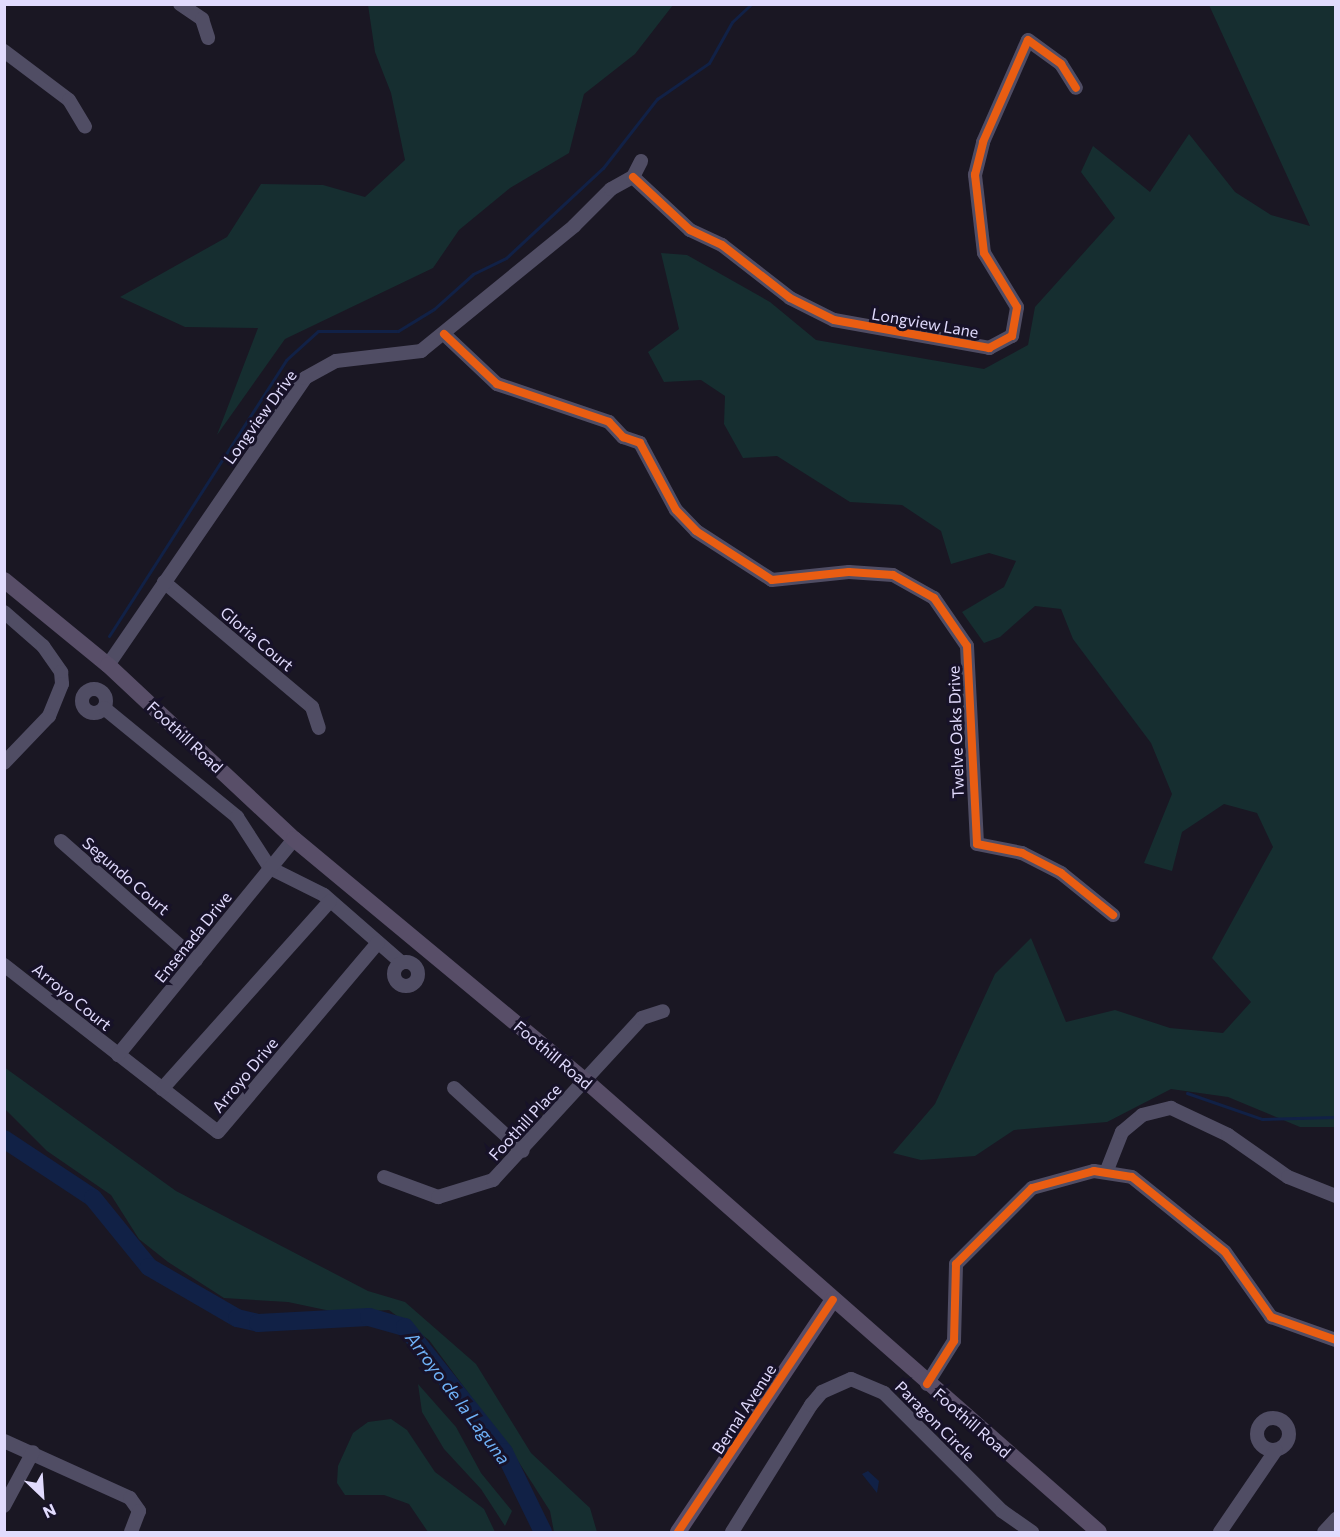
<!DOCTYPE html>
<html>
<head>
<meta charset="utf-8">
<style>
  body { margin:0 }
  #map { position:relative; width:1340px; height:1537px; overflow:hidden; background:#1a1723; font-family:Commissioner,sans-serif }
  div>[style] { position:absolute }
  .green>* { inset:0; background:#162e30 }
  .water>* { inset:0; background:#112146 }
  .stream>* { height:3px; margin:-1.5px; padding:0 1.5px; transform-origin:1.5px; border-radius:1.5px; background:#112146 }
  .river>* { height:18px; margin:-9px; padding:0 9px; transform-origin:9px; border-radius:9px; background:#112146 }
  .minor>* { height:14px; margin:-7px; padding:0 7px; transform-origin:7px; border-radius:7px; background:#504d64 }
  .minor>.ring { margin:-7px; padding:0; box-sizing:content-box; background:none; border:14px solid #504d64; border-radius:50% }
  .major>* { height:16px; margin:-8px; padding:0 8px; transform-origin:8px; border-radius:8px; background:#584e68 }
  .cycleway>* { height:8px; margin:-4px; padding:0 4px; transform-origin:4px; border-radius:4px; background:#e95d12 }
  span { translate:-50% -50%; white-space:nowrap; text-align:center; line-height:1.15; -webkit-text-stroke:6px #171228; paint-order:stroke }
  .street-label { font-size:16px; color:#e1dbfd }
  .water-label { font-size:18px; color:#6fb1f7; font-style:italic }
  .frame { position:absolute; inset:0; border:6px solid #e1dbfd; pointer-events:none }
  .north { position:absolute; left:12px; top:1465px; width:60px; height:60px; -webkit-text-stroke:4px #171228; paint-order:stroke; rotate:155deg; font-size:16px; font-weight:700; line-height:24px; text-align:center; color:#e1dbfd }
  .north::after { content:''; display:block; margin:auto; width:21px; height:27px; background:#e1dbfd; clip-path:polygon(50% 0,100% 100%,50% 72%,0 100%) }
</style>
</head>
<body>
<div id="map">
  <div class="green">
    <div style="clip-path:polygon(368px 5px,673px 5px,635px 54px,584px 94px,569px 153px,510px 188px,459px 230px,433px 268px,285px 339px,217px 435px,258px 328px,185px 327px,120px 297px,227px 237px,261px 184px,323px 185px,365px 197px,405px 160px,391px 93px,375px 52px)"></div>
    <div style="clip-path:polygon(1209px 5px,1335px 5px,1335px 1127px,1300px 1127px,1228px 1097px,1171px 1089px,1107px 1122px,1014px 1130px,975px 1156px,921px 1160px,893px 1153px,935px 1104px,995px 974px,1031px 938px,1066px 1022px,1115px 1010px,1170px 1028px,1223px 1033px,1251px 1002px,1212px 958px,1273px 847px,1257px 813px,1224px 804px,1182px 832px,1172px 871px,1144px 863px,1172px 794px,1151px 743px,1073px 639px,1061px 609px,1035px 606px,1000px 637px,984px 643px,962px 612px,1004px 587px,1016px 561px,989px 553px,951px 564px,941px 531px,902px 505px,850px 502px,777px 456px,743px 458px,724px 424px,725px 396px,701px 380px,664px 382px,648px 352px,679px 329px,661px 253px,687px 255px,770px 302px,816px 340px,984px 369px,1028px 345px,1035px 307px,1115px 218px,1081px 172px,1093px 146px,1150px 192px,1189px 134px,1235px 192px,1271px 215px,1310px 226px)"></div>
    <div style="clip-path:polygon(4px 1067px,176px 1191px,368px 1291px,405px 1302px,476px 1364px,531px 1453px,590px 1508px,597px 1532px,554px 1532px,550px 1511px,511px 1450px,429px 1340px,389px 1310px,340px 1313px,288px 1302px,224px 1298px,168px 1262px,139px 1239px,111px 1195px,47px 1151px,5px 1109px)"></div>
    <div style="clip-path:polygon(418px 1384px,456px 1427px,481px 1473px,512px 1511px,505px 1526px,481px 1489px,444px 1449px,422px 1412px)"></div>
    <div style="clip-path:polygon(391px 1419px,407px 1430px,435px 1472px,484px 1509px,495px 1532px,428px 1532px,409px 1504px,384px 1495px,345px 1495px,337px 1483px,338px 1466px,353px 1433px,368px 1422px)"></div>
  </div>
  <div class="water">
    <div style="clip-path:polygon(868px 1471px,879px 1481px,877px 1493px,862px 1474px)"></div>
  </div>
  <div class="stream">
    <div style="left:109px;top:636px;width:328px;rotate:-57.3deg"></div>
    <div style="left:286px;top:360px;width:43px;rotate:-42.2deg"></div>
    <div style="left:318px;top:331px;width:80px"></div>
    <div style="left:398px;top:331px;width:42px;rotate:-31.4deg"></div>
    <div style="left:434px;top:309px;width:52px;rotate:-41.9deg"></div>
    <div style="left:473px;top:274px;width:37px;rotate:-26deg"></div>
    <div style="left:506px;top:258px;width:132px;rotate:-42.9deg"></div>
    <div style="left:603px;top:168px;width:88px;rotate:-52deg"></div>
    <div style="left:657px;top:99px;width:63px;rotate:-34.7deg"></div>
    <div style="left:709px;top:63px;width:47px;rotate:-60.7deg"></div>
    <div style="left:732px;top:22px;width:26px;rotate:-43deg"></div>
    <div style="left:1187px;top:1093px;width:79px;rotate:19.1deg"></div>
    <div style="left:1262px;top:1119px;width:74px;rotate:-1.5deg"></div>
  </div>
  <div class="river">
    <div style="left:4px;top:1139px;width:107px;rotate:33.5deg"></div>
    <div style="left:93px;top:1198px;width:89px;rotate:50.9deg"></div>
    <div style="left:149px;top:1267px;width:102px;rotate:30.1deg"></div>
    <div style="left:237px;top:1318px;width:22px;rotate:13deg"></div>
    <div style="left:258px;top:1323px;width:111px;rotate:-3.1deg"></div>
    <div style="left:369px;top:1317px;width:37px;rotate:16deg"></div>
    <div style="left:405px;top:1327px;width:159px;rotate:51.6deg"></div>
    <div style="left:504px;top:1452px;width:89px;rotate:64deg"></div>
  </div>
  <div class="minor">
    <div style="left:180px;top:4px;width:27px;rotate:34deg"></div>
    <div style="left:202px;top:19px;width:20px;rotate:72deg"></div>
    <div style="left:4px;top:51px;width:81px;rotate:37deg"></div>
    <div style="left:69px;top:100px;width:31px;rotate:59deg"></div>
    <div style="left:633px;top:177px;width:78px;rotate:42.9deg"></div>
    <div style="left:690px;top:230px;width:35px;rotate:25deg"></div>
    <div style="left:722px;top:245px;width:86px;rotate:37.9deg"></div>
    <div style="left:790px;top:298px;width:49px;rotate:26.6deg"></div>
    <div style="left:834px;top:320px;width:158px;rotate:10.2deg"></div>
    <div style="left:989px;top:348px;width:26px;rotate:-28deg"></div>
    <div style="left:1012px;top:336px;width:29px;rotate:-80deg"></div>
    <div style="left:1017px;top:307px;width:63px;rotate:-121.4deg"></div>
    <div style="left:984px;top:253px;width:79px;rotate:-96.6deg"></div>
    <div style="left:975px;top:175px;width:34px;rotate:-76deg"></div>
    <div style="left:983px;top:142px;width:111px;rotate:-66.2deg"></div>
    <div style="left:1028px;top:40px;width:41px;rotate:36deg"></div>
    <div style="left:1061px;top:64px;width:28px;rotate:58deg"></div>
    <div style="left:444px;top:334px;width:73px;rotate:43.3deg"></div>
    <div style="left:497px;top:384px;width:118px;rotate:18.7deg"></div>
    <div style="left:609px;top:422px;width:21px;rotate:47deg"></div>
    <div style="left:623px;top:437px;width:18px;rotate:19deg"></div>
    <div style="left:640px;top:443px;width:76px;rotate:61.8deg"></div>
    <div style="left:676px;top:510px;width:29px;rotate:46deg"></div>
    <div style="left:696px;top:531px;width:90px;rotate:32.8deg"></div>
    <div style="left:772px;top:580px;width:77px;rotate:-5.9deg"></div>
    <div style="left:849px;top:572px;width:44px;rotate:3.9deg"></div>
    <div style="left:893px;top:575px;width:47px;rotate:29.3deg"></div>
    <div style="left:934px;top:598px;width:58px;rotate:55.5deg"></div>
    <div style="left:967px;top:646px;width:198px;rotate:87.1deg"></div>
    <div style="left:977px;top:844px;width:46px;rotate:11.3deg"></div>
    <div style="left:1022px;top:853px;width:44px;rotate:27.1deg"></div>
    <div style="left:1061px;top:873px;width:67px;rotate:38.9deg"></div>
    <div style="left:164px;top:582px;width:194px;rotate:40.2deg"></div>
    <div style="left:312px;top:707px;width:22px;rotate:72deg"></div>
    <div style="left:4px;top:612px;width:52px;rotate:41.1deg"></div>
    <div style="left:43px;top:646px;width:32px;rotate:55deg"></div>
    <div style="left:61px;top:672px;width:12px;rotate:85deg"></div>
    <div style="left:62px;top:684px;width:35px;rotate:112deg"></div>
    <div style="left:49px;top:716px;width:65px;rotate:133.8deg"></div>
    <div style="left:108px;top:665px;width:348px;rotate:-55.5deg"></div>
    <div style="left:305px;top:378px;width:35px;rotate:-29deg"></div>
    <div style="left:336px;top:361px;width:86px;rotate:-6.7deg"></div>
    <div style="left:421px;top:351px;width:198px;rotate:-39.2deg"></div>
    <div style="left:574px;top:226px;width:52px;rotate:-45deg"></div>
    <div style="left:611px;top:189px;width:25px;rotate:-29deg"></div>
    <div style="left:633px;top:177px;width:18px;rotate:-63deg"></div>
    <div class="ring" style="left:82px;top:689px;width:10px;height:10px"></div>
    <div style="left:104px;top:708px;width:172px;rotate:39.3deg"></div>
    <div style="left:237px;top:817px;width:61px;rotate:57.1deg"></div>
    <div style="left:270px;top:868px;width:60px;rotate:26.6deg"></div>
    <div style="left:324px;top:895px;width:103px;rotate:41.1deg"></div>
    <div style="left:61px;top:841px;width:180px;rotate:41.4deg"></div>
    <div class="ring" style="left:394px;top:962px;width:10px;height:10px"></div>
    <div style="left:4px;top:965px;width:271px;rotate:38deg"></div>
    <div style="left:218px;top:1132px;width:248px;rotate:-49.8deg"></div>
    <div style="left:118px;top:1055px;width:279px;rotate:-50.8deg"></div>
    <div style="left:454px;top:1088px;width:93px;rotate:42.4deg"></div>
    <div style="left:162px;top:1089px;width:252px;rotate:-48.2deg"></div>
    <div style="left:1107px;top:1170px;width:41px;rotate:-68.5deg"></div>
    <div style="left:1122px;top:1132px;width:26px;rotate:-40deg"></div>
    <div style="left:1142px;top:1115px;width:30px;rotate:-14deg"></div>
    <div style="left:1171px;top:1108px;width:63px;rotate:25.3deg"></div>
    <div style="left:1228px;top:1135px;width:73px;rotate:35deg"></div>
    <div style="left:1288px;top:1177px;width:52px;rotate:21.6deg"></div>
    <div style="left:384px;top:1177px;width:58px;rotate:20.3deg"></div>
    <div style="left:438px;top:1197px;width:58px;rotate:-17.2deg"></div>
    <div style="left:493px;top:1180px;width:220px;rotate:-47.4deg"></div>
    <div style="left:642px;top:1018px;width:22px;rotate:-18deg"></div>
    <div style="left:927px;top:1384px;width:51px;rotate:-57.9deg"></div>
    <div style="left:954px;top:1341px;width:77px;rotate:-88.5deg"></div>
    <div style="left:956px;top:1264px;width:107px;rotate:-45deg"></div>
    <div style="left:1032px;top:1188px;width:64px;rotate:-15.3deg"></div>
    <div style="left:1094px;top:1171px;width:38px;rotate:9deg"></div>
    <div style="left:1132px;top:1177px;width:119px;rotate:38.9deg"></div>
    <div style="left:1225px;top:1252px;width:80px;rotate:54.7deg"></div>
    <div style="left:1271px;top:1317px;width:69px;rotate:19.5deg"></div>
    <div class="ring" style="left:1257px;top:1418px;width:18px;height:18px"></div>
    <div style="left:4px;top:1441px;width:138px;rotate:24.3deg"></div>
    <div style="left:130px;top:1498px;width:16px;rotate:55deg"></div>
    <div style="left:139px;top:1511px;width:22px;rotate:111deg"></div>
    <div style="left:4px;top:1506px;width:61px;rotate:-61.8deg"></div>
    <div style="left:732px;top:1532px;width:150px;rotate:-58.1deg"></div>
    <div style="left:811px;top:1405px;width:17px;rotate:-50deg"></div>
    <div style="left:822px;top:1392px;width:32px;rotate:-24deg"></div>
    <div style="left:851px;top:1379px;width:36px;rotate:23deg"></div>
    <div style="left:884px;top:1393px;width:167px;rotate:45deg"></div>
    <div style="left:1002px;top:1511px;width:37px;rotate:35deg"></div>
    <div style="left:1220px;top:1532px;width:99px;rotate:-55.7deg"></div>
    <div style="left:1324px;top:1532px;width:18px;rotate:-47deg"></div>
  </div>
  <div class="major">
    <div style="left:4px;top:580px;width:134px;rotate:39.3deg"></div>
    <div style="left:108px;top:665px;width:255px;rotate:43.1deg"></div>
    <div style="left:294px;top:839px;width:379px;rotate:39.7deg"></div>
    <div style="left:586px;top:1081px;width:683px;rotate:41.32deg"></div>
    <div style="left:678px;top:1532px;width:279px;rotate:-56.3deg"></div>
  </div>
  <div class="cycleway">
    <div style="left:633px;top:177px;width:78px;rotate:42.9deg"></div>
    <div style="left:690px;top:230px;width:35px;rotate:25deg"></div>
    <div style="left:722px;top:245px;width:86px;rotate:37.9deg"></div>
    <div style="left:790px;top:298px;width:49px;rotate:26.6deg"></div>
    <div style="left:834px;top:320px;width:158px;rotate:10.2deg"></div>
    <div style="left:989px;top:348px;width:26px;rotate:-28deg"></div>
    <div style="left:1012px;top:336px;width:29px;rotate:-80deg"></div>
    <div style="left:1017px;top:307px;width:63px;rotate:-121.4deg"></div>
    <div style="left:984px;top:253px;width:79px;rotate:-96.6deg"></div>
    <div style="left:975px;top:175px;width:34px;rotate:-76deg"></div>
    <div style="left:983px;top:142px;width:111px;rotate:-66.2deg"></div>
    <div style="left:1028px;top:40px;width:41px;rotate:36deg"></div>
    <div style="left:1061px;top:64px;width:28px;rotate:58deg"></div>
    <div style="left:444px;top:334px;width:73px;rotate:43.3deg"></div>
    <div style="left:497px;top:384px;width:118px;rotate:18.7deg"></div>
    <div style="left:609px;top:422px;width:21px;rotate:47deg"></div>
    <div style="left:623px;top:437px;width:18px;rotate:19deg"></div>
    <div style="left:640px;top:443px;width:76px;rotate:61.8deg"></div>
    <div style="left:676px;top:510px;width:29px;rotate:46deg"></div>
    <div style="left:696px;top:531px;width:90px;rotate:32.8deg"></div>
    <div style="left:772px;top:580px;width:77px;rotate:-5.9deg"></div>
    <div style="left:849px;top:572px;width:44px;rotate:3.9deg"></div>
    <div style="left:893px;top:575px;width:47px;rotate:29.3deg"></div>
    <div style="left:934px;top:598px;width:58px;rotate:55.5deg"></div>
    <div style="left:967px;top:646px;width:198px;rotate:87.1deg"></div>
    <div style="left:977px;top:844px;width:46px;rotate:11.3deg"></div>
    <div style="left:1022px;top:853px;width:44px;rotate:27.1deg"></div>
    <div style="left:1061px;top:873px;width:67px;rotate:38.9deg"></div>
    <div style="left:927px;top:1384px;width:51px;rotate:-57.9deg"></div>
    <div style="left:954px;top:1341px;width:77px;rotate:-88.5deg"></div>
    <div style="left:956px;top:1264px;width:107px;rotate:-45deg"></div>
    <div style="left:1032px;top:1188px;width:64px;rotate:-15.3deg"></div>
    <div style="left:1094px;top:1171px;width:38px;rotate:9deg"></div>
    <div style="left:1132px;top:1177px;width:119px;rotate:38.9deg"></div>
    <div style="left:1225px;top:1252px;width:80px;rotate:54.7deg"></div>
    <div style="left:1271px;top:1317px;width:69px;rotate:19.5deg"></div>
    <div style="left:678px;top:1532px;width:279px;rotate:-56.3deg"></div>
  </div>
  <div class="street-label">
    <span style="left:925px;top:323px;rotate:10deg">Longview Lane</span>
    <span style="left:260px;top:417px;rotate:-54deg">Longview Drive</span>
    <span style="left:257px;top:639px;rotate:40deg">Gloria Court</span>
    <span style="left:956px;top:732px;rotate:-92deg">Twelve Oaks Drive</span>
    <span style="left:185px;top:737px;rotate:43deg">Foothill Road</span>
    <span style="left:126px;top:876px;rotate:41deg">Segundo Court</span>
    <span style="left:193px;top:937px;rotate:-51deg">Ensenada Drive</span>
    <span style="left:72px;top:997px;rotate:39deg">Arroyo Court</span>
    <span style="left:553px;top:1055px;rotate:40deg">Foothill Road</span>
    <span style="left:245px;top:1075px;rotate:-50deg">Arroyo Drive</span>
    <span style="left:525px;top:1122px;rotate:-47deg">Foothill Place</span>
    <span style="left:744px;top:1409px;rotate:-57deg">Bernal Avenue</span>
    <span style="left:935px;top:1421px;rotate:45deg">Paragon Circle</span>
    <span style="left:972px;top:1423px;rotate:41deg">Foothill Road</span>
  </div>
  <div class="water-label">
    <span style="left:458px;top:1398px;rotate:53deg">Arroyo de la Laguna</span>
  </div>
  <div class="frame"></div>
  <div class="north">N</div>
</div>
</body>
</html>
